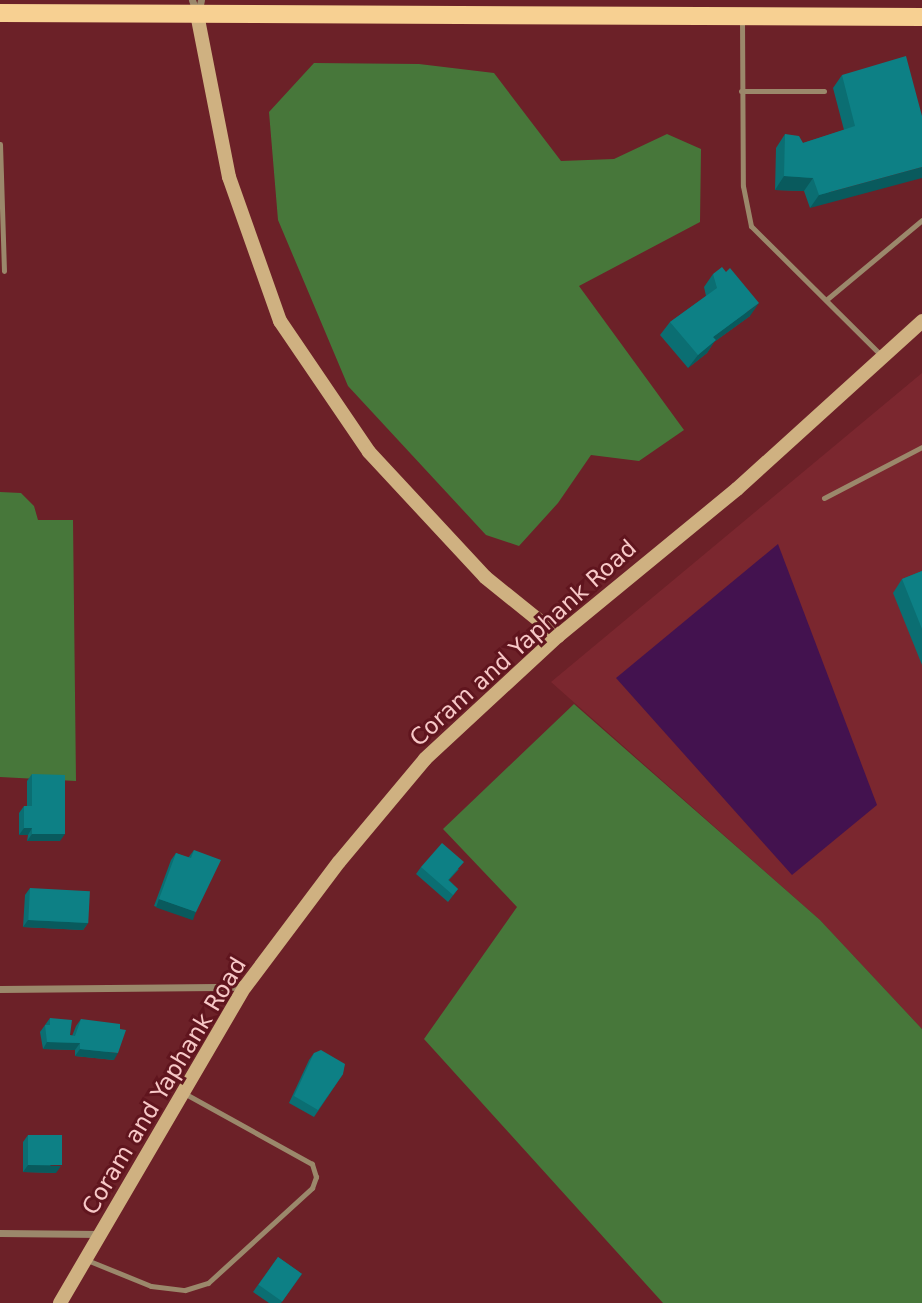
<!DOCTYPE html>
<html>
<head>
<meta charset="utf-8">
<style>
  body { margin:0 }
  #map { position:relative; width:922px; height:1303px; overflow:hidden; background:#6c2128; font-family:"DejaVu Sans",sans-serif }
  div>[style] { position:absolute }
  .built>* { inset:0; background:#7b272f }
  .green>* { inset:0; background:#47773a }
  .water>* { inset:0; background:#43124f }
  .service>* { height:5px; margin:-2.5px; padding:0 2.5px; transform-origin:2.5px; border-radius:2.5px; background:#9b886b }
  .minor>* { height:7px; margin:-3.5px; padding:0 3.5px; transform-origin:3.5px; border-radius:3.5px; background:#9b886b }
  .secondary>* { height:14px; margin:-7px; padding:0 7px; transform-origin:7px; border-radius:7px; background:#cfb181 }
  .primary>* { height:18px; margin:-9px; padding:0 9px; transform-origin:9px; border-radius:9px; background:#f7d092 }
  .wall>* { inset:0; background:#0b6e72 }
  .shaded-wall>* { inset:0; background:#095a5d; transform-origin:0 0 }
  .building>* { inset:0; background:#0d8085; transform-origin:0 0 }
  span { translate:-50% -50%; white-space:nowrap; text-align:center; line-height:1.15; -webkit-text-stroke:6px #60151e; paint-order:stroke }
  .street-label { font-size:23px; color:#f7c8c7 }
</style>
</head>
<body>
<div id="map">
  <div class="built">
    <div style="clip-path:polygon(922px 373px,922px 1029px,820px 920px,551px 682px)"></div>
  </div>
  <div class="green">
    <div style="clip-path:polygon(314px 63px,419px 64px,494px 73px,561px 161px,614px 159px,667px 134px,701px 149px,700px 222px,579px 286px,684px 430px,639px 461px,591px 455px,558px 503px,519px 546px,486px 535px,348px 386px,278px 220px,269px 112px)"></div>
    <div style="clip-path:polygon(0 492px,21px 493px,34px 506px,38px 520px,73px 520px,76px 781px,0 777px)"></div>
    <div style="clip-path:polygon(574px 704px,820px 920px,922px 1029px,922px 1303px,663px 1303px,424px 1039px,517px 907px,443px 829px)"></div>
  </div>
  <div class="water">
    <div style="clip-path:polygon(778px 544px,877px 805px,792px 875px,616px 678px)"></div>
  </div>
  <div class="service">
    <div style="left:742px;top:18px;width:168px;rotate:89.7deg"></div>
    <div style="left:743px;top:186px;width:41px;rotate:78.7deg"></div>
    <div style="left:751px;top:226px;width:185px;rotate:44.8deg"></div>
    <div style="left:741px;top:91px;width:83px"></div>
    <div style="left:0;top:144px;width:127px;rotate:88.2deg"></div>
    <div style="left:826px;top:300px;width:125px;rotate:-39.8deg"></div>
    <div style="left:824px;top:498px;width:110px;rotate:-27.5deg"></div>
    <div style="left:87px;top:1260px;width:69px;rotate:22.1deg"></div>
    <div style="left:151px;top:1286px;width:34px;rotate:7deg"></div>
    <div style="left:185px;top:1290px;width:24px;rotate:-17deg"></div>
    <div style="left:208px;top:1283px;width:141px;rotate:-42.4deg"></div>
    <div style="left:312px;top:1188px;width:12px;rotate:-70deg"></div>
    <div style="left:316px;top:1177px;width:14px;rotate:-107deg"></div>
    <div style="left:312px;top:1164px;width:146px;rotate:-151deg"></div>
  </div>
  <div class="minor">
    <div style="left:192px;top:0;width:15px;rotate:70deg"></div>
    <div style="left:198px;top:14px;width:14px;rotate:-78deg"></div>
    <div style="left:0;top:989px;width:244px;rotate:-0.5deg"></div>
    <div style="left:0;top:1233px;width:99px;rotate:0.6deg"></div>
  </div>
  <div class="secondary">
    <div style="left:197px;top:14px;width:166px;rotate:78.9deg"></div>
    <div style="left:229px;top:177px;width:153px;rotate:70.5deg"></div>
    <div style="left:280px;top:321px;width:158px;rotate:55.8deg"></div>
    <div style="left:369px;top:452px;width:171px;rotate:47.1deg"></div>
    <div style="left:485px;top:577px;width:94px;rotate:38.9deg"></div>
    <div style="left:60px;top:1303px;width:366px;rotate:-59.7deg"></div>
    <div style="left:245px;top:987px;width:156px;rotate:-53.1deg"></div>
    <div style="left:339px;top:862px;width:134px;rotate:-50.1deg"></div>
    <div style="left:425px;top:759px;width:181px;rotate:-42.8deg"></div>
    <div style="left:558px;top:636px;width:232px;rotate:-39.4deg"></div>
    <div style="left:737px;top:489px;width:250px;rotate:-42.2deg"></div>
  </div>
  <div class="primary">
    <div style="left:0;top:13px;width:922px;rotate:0.25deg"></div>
  </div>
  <div class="wall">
    <div style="clip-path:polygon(842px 75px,922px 116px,810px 208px,804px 191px,775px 190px,776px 148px,785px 134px,803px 143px,844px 130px,833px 88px)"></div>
    <div style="clip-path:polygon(713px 274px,750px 316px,714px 342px,707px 353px,688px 368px,660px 335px,670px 322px,706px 296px,704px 287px)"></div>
    <div style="clip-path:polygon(922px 571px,922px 665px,893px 593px,902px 579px)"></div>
    <div style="clip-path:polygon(32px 774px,60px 841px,27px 841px,28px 835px,19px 835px,19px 813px,24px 806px,27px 806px,27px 781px)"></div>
    <div style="clip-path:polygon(194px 850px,196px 912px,191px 919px,154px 906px,171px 860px,176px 853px,188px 858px)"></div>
    <div style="clip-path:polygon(421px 867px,459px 869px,449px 880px,458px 889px,448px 902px,416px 874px)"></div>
    <div style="clip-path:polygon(30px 888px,88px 923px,83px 930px,23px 927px,25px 895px)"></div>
    <div style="clip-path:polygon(50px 1018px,70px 1035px,72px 1036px,76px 1026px,81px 1019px,114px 1060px,75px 1056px,75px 1050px,43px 1049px,40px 1032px)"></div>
    <div style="clip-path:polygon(314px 1053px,343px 1074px,314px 1117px,289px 1103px,309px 1060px)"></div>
    <div style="clip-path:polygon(28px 1135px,56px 1173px,23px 1172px,23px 1142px)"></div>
    <div style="clip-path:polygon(278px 1257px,302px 1274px,281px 1303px,269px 1303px,253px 1292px)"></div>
  </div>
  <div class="shaded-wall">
    <div style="clip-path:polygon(922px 167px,922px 178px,810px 208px,819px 195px)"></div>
    <div style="clip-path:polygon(784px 176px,813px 178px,804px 191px,775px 190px)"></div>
    <div style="clip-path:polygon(759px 303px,750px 316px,714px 342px,707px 353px,688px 368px,698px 355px,713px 337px)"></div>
    <div style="clip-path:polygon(24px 828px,32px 828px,28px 835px,19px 835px)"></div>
    <div style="clip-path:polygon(32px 834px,65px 834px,60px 841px,27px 841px)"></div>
    <div style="left:159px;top:899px;width:39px;height:9px;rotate:19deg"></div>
    <div style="clip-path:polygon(28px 920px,88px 923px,83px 930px,23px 927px)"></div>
    <div style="clip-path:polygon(47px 1042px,80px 1043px,75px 1050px,43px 1049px)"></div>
    <div style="clip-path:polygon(80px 1049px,118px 1053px,114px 1060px,75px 1056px)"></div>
    <div style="clip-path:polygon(28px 1165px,61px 1166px,56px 1173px,23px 1172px)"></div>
  </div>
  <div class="building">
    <div style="clip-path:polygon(906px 56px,922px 116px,922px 167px,819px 195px,813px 178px,784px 176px,785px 134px,799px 136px,803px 143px,855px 126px,842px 75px)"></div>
    <div style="clip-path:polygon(722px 267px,726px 272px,730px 268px,759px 303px,713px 337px,716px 340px,698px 355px,670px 322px,717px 288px,713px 274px)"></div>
    <div style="clip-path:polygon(922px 571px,922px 629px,902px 579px)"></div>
    <div style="clip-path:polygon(32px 774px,65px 775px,65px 834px,32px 834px,32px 828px,24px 828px,24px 806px,32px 806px)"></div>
    <div style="clip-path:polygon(442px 843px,464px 862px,448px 880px,458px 889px,453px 895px,421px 867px)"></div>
    <div style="clip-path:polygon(194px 850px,221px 860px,196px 912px,159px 899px,176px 853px,191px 858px)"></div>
    <div style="left:30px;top:888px;width:60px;height:32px;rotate:3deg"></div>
    <div style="clip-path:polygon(50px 1018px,72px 1020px,70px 1035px,75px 1036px,81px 1019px,120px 1024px,120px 1029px,126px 1030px,118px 1053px,80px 1049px,80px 1043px,47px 1042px,45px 1025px,50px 1025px)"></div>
    <div style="clip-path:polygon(321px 1050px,345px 1064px,343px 1074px,318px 1110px,294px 1096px,314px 1053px)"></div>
    <div style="left:28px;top:1135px;width:34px;height:30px"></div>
    <div style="left:278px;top:1257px;width:29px;height:34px;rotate:35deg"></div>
  </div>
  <div class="street-label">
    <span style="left:523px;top:643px;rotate:-42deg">Coram and Yaphank Road</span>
    <span style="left:164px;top:1086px;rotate:-59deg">Coram and Yaphank Road</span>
  </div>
</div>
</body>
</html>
